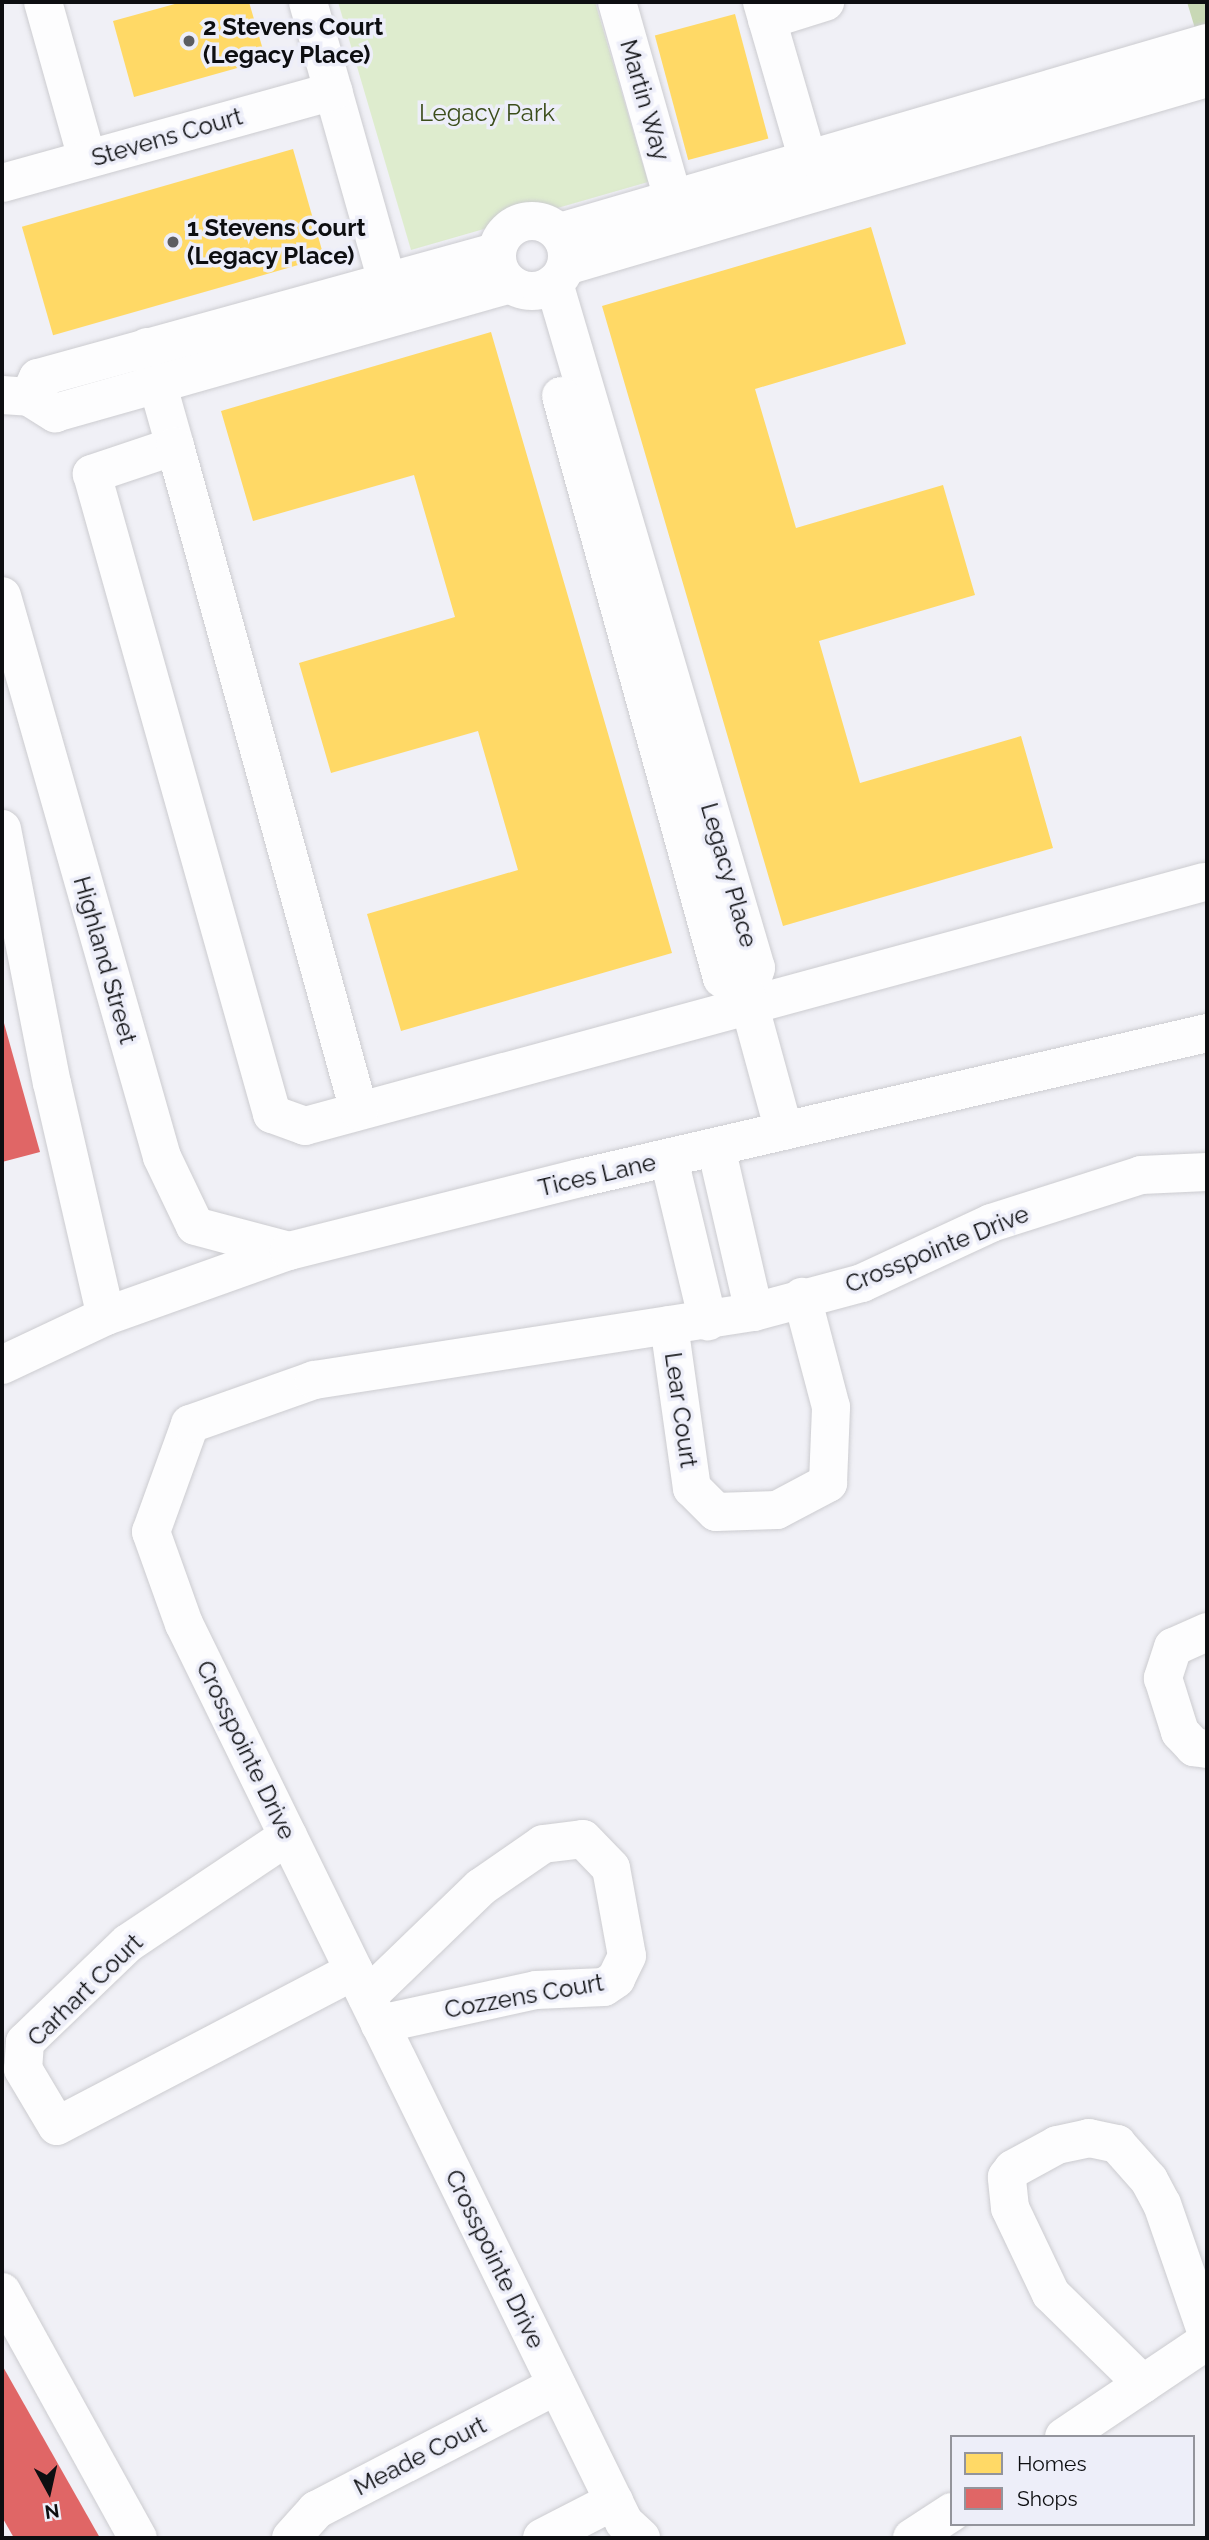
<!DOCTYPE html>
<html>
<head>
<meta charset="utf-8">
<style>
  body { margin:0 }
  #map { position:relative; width:1209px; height:2540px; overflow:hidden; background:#f0f0f6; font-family:Raleway,sans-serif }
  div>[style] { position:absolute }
  .green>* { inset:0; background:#deecce }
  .forest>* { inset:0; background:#c8d8b5 }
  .homes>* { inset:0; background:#ffd966; transform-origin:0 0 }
  .shops>* { inset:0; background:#e06666 }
  .roads { filter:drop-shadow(0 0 2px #ccccd0) drop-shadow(0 0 2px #ccccd0) }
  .minor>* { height:38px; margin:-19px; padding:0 19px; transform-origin:19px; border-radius:19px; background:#fdfdfe }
  .minor>.ring { margin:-19px; padding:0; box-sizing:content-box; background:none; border:38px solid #fdfdfe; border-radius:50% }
  .dots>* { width:19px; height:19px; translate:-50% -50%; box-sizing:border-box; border:4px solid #edeef9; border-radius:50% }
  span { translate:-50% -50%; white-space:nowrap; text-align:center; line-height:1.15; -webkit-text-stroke:7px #edeef9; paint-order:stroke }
  .poi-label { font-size:24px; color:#0d0e11; font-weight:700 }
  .left { translate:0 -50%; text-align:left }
  .street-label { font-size:24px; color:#0d0e11 }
  .park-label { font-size:24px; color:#3b4d1b }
  .frame { position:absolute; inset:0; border:4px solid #0d0e11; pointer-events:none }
  .legend { position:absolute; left:950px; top:2435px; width:245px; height:91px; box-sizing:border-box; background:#edeef9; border:2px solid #93949c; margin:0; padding:9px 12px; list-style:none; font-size:21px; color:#0d0e11 }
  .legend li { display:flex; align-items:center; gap:14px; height:35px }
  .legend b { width:35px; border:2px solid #93949c }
  .north { position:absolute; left:14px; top:2456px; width:70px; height:70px; -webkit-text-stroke:5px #edeef9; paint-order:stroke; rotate:172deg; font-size:19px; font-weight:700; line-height:28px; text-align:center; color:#0d0e11 }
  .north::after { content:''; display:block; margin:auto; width:24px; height:32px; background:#0d0e11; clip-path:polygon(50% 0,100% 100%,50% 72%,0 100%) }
</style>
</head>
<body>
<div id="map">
  <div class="green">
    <div style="clip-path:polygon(338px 2px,595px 2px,648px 182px,411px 250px)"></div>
  </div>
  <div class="forest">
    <div style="clip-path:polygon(1187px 2px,1207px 2px,1207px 68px)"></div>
  </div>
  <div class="homes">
    <div style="clip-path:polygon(182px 2px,249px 2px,266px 60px,134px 97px,113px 21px)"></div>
    <div style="left:735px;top:14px;width:129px;height:83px;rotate:75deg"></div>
    <div style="left:293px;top:149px;width:113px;height:282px;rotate:74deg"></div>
    <div style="clip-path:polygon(871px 227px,906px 344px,755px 389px,796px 528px,943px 485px,975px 595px,819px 641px,860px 783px,1021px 736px,1053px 848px,783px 926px,602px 306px)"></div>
    <div style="clip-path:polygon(491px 332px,672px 953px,401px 1031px,367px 914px,518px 870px,478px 731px,331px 773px,299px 663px,455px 617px,414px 475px,253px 521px,221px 411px)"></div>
  </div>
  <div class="shops">
    <div style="clip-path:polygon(2px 1016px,40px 1152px,2px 1162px)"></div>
    <div style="clip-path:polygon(2px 2365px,100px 2538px,14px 2538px,2px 2517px)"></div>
  </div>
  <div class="roads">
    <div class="minor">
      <div style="left:43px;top:2px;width:163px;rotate:74.3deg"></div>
      <div style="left:308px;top:2px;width:290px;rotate:74.2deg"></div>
      <div style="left:617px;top:2px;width:205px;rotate:74.1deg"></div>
      <div style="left:762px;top:2px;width:165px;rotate:73.8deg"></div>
      <div style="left:767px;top:20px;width:61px;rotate:-17.2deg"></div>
      <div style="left:2px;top:183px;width:344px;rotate:-15.5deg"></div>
      <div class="ring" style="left:497px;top:221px;width:32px;height:32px"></div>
      <div style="left:560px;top:232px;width:674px;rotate:-16.28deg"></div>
      <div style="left:566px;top:266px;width:668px;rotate:-16.35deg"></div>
      <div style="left:554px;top:283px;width:714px;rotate:73.57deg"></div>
      <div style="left:756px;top:968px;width:29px;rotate:108deg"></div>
      <div style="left:147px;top:347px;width:103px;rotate:74.2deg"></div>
      <div style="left:175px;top:446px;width:88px;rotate:161.4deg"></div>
      <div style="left:92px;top:474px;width:665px;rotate:74.29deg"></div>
      <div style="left:272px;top:1114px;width:35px;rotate:20deg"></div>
      <div style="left:305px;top:1126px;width:932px;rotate:-15.18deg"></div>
      <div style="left:2px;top:395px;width:27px;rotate:4deg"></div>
      <div style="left:29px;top:397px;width:31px;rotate:32deg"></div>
      <div style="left:55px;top:413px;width:473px;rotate:-15.8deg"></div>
      <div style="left:561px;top:396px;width:604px;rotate:74.54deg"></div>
      <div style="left:722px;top:978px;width:31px;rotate:36deg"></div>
      <div style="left:29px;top:397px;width:21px;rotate:-65deg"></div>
      <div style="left:38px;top:378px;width:475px;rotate:-15.4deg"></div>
      <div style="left:175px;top:446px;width:690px;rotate:74.53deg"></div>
      <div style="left:2px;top:596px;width:583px;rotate:74.08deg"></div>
      <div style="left:162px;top:1157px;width:76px;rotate:64.4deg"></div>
      <div style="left:195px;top:1226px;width:97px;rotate:14.9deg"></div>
      <div style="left:2px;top:829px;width:259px;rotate:78.9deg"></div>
      <div style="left:52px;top:1083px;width:239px;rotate:77deg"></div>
      <div style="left:747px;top:996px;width:140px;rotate:74.7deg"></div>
      <div style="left:716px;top:1147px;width:169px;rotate:77deg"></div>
      <div style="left:669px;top:1159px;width:167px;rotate:76.5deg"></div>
      <div style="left:669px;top:1325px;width:165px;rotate:82deg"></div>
      <div style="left:692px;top:1488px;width:34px;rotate:45deg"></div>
      <div style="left:716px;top:1512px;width:61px;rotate:-1.9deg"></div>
      <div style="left:777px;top:1510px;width:58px;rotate:-27.9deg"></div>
      <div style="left:828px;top:1483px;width:76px;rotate:-87.7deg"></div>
      <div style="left:831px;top:1407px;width:114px;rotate:-104.8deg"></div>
      <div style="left:2px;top:1365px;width:115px;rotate:-25.2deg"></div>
      <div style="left:106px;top:1316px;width:194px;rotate:-19.6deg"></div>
      <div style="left:289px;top:1251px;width:300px;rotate:-14.1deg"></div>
      <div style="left:580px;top:1178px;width:644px;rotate:-13.02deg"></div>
      <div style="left:1207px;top:1632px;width:37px;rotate:156deg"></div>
      <div style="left:1173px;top:1647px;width:33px;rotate:108deg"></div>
      <div style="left:1163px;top:1678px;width:57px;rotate:72.5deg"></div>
      <div style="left:1180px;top:1732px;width:21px;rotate:47deg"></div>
      <div style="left:1194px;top:1747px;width:13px;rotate:9deg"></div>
      <div style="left:288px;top:1836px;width:192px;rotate:146.2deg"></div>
      <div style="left:128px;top:1943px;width:143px;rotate:136.1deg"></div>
      <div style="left:25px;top:2042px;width:27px;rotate:94deg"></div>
      <div style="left:23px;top:2069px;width:66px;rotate:59.2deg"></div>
      <div style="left:57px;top:2126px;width:335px;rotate:-27.6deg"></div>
      <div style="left:367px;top:1997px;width:158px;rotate:-44deg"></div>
      <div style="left:481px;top:1887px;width:75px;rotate:-34.7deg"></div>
      <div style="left:543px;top:1844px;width:40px;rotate:-7.1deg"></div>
      <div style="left:583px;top:1839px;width:40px;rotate:46deg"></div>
      <div style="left:611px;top:1868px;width:89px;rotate:79.7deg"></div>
      <div style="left:627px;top:1956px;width:25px;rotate:116deg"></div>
      <div style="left:616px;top:1979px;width:14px;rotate:146deg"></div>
      <div style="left:604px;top:1987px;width:68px;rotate:177.5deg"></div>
      <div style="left:536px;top:1990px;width:160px;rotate:167.7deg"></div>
      <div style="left:2px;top:2292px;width:281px;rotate:61.1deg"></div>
      <div style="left:1143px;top:2384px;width:129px;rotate:-135.6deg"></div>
      <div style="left:1051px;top:2294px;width:95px;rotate:-115.5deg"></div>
      <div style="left:1010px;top:2208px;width:31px;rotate:-96deg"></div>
      <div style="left:1007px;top:2177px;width:10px;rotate:-53deg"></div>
      <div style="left:1013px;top:2169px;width:50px;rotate:-28.6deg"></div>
      <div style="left:1057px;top:2145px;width:33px;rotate:-12deg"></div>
      <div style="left:1089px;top:2138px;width:29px;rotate:12deg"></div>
      <div style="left:1117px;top:2144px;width:48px;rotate:48.4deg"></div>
      <div style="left:1149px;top:2180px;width:27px;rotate:62deg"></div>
      <div style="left:1162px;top:2204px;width:138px;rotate:70.9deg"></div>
      <div style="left:1064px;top:2437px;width:172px;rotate:-33.9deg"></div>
      <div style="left:291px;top:2538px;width:38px;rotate:-48deg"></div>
      <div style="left:316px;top:2510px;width:271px;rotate:-27.4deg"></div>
      <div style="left:542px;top:2538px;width:81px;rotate:-27.2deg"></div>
      <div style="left:641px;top:2538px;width:23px;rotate:-137deg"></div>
      <div style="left:624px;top:2522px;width:1000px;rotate:-116.1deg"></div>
      <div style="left:184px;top:1624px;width:98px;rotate:-109.7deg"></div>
      <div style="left:151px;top:1532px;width:115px;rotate:-70.1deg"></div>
      <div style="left:190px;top:1424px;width:132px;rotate:-19.5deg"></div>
      <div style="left:314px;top:1380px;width:445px;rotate:-8.8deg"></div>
      <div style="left:754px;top:1312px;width:112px;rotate:-15deg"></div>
      <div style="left:862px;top:1283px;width:142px;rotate:-24.9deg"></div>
      <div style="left:991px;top:1223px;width:157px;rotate:-17.7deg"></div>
      <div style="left:1141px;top:1175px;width:66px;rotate:-2.6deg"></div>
      <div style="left:912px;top:2538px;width:48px;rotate:-33deg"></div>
    </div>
  </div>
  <div class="dots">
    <div style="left:189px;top:41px;background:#5c5d61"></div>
    <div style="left:173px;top:242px;background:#5c5d61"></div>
  </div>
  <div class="poi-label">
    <span class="left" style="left:203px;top:41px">2 Stevens Court<br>(Legacy Place)</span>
    <span class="left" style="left:187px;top:242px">1 Stevens Court<br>(Legacy Place)</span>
  </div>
  <div class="street-label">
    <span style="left:645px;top:100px;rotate:74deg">Martin Way</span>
    <span style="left:167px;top:137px;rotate:-16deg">Stevens Court</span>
    <span style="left:729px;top:875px;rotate:74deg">Legacy Place</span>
    <span style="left:105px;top:960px;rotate:74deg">Highland Street</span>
    <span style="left:597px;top:1175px;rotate:-13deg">Tices Lane</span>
    <span style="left:937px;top:1249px;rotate:-22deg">Crosspointe Drive</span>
    <span style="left:681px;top:1410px;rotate:82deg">Lear Court</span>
    <span style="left:246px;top:1750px;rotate:64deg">Crosspointe Drive</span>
    <span style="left:85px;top:1990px;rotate:-44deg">Carhart Court</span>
    <span style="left:524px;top:1996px;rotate:-10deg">Cozzens Court</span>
    <span style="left:495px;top:2259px;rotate:64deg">Crosspointe Drive</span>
    <span style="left:420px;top:2456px;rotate:-27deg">Meade Court</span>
  </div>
  <div class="park-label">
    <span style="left:487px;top:113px">Legacy Park</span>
  </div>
  <div class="frame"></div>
  <ul class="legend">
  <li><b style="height:19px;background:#ffd966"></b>Homes</li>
  <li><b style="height:19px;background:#e06666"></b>Shops</li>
  </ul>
  <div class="north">N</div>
</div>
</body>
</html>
